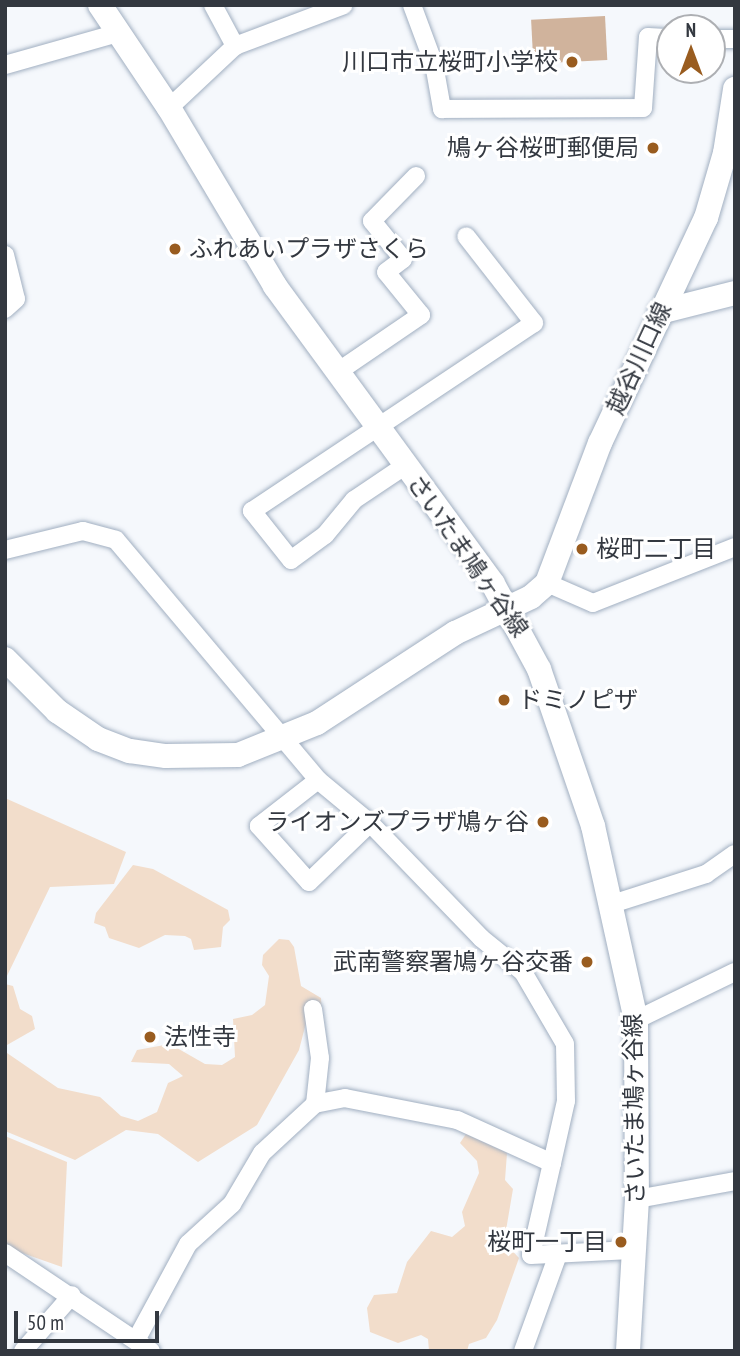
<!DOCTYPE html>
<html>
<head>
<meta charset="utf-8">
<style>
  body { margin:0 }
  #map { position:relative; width:740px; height:1356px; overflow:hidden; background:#f5f8fc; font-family:"PT Sans Narrow","Noto Sans JP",sans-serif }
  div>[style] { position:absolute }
  .green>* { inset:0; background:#f2ddcb }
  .water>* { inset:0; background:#d0b39c; transform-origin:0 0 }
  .roads { filter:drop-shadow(0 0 2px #a1afc1) drop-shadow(0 0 2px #a1afc1) }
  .street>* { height:18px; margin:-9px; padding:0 9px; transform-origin:9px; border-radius:9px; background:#fff }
  .secondary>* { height:24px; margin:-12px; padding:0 12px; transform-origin:12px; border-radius:12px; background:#fff }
  .dots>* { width:19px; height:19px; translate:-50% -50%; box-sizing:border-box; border:4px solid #fff; border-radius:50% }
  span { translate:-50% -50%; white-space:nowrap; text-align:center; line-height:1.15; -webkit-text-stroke:6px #fff; paint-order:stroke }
  .poi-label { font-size:24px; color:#333840 }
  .right { translate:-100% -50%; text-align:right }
  .left { translate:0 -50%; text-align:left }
  .street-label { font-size:24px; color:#333840 }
  .frame { position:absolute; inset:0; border:7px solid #333840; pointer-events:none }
  .north { position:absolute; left:656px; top:14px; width:70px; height:70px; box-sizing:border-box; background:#fff; border:2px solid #adafb3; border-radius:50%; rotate:0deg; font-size:19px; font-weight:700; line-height:28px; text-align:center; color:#333840 }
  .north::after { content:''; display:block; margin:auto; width:24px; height:32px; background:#995c1f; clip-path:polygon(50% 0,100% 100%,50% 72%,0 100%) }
  .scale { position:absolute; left:14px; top:1311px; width:145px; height:32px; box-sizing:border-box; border:4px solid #333840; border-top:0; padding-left:9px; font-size:21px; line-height:24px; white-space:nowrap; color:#333840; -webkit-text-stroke:5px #fff; paint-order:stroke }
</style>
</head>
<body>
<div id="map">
  <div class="green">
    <div style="clip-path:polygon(5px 798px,126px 852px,114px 884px,50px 887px,5px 980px)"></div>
    <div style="clip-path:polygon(133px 865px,153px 869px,228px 910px,230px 920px,223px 927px,221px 947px,194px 950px,191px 939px,185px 936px,165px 935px,139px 948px,109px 938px,105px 927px,94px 923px,96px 913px)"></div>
    <div style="clip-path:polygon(279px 939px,289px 940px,294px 947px,301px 986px,321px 998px,322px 1016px,306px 1023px,299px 1050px,257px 1125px,198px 1162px,158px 1134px,126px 1130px,75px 1160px,5px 1131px,5px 984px,13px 986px,20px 1009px,32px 1016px,35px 1029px,7px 1045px,7px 1053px,58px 1088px,100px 1097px,121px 1116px,138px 1121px,157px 1112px,168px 1083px,183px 1076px,169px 1064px,131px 1062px,137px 1050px,170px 1044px,205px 1064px,222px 1065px,235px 1057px,233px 1019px,252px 1015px,265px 1005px,269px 976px,262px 965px,263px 955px)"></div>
    <div style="clip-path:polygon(466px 1134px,507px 1153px,505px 1180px,513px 1189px,504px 1242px,519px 1258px,497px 1320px,486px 1338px,469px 1344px,467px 1351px,429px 1351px,428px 1339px,421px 1335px,398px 1343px,370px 1332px,367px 1308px,374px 1295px,397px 1293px,407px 1262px,431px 1231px,452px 1237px,465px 1226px,462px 1212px,479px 1173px,477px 1161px,460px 1143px)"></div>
    <div style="clip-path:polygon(5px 1136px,67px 1162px,62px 1267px,5px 1247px)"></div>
  </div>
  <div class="water">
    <div style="left:605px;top:16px;width:44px;height:74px;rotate:87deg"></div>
  </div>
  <div class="roads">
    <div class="street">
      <div style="left:213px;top:5px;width:47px;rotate:61.8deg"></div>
      <div style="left:412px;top:5px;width:63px;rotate:69.6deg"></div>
      <div style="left:434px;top:64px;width:46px;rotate:79.9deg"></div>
      <div style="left:442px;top:109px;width:201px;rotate:-0.3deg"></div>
      <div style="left:643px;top:108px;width:71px;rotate:-86deg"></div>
      <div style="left:648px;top:37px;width:22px;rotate:3deg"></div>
      <div style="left:712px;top:39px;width:23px"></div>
      <div style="left:5px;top:65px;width:117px;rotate:-15.8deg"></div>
      <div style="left:169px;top:108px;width:91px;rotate:-43.2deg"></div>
      <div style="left:235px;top:46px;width:116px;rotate:-20.6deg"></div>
      <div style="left:5px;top:255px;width:45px;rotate:76deg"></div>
      <div style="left:16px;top:299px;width:15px;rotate:138deg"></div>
      <div style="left:336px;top:373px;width:103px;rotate:-34.3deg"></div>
      <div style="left:421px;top:315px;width:55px;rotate:-129.1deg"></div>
      <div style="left:386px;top:272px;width:21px;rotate:-37deg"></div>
      <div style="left:403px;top:259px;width:49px;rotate:-129.2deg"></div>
      <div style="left:372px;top:221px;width:63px;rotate:-45.6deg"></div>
      <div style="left:406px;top:465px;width:63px;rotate:146.1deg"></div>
      <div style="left:354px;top:500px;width:45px;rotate:129.6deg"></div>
      <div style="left:325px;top:535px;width:42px;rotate:143.7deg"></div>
      <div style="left:291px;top:560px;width:63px;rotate:-128.5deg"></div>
      <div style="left:252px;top:511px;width:339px;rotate:-33.7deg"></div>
      <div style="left:534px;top:323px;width:110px;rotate:-128deg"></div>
      <div style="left:5px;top:550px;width:80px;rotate:-13.7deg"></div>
      <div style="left:83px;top:531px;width:34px;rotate:15deg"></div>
      <div style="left:116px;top:540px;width:314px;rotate:49.9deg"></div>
      <div style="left:318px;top:780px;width:67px;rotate:39.6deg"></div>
      <div style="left:370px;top:823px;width:160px;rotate:46deg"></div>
      <div style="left:481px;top:938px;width:54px;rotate:39deg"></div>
      <div style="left:523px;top:972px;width:83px;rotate:59.7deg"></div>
      <div style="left:565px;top:1044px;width:57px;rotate:89deg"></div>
      <div style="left:566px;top:1101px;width:64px;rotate:102.7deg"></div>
      <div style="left:552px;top:1163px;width:104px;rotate:-155.6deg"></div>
      <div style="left:457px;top:1120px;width:114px;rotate:-168.9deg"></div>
      <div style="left:345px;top:1098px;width:31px;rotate:169deg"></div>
      <div style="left:315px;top:1104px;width:72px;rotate:137.2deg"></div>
      <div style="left:262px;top:1153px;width:59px;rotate:120.5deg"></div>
      <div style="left:232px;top:1204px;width:59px;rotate:137.7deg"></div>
      <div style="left:188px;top:1244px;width:109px;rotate:118.4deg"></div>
      <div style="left:547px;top:583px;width:50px;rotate:23.5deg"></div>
      <div style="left:593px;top:603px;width:153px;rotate:-21.5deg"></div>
      <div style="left:318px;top:780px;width:75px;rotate:142.1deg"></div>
      <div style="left:259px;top:826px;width:75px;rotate:48.2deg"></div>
      <div style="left:309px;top:882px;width:85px;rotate:-44deg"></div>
      <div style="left:612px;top:904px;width:99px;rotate:-17.7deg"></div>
      <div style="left:706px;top:874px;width:35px;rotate:-35deg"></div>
      <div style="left:313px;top:1009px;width:49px;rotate:81.9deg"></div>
      <div style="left:320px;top:1058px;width:46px;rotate:96.2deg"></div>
      <div style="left:636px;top:1020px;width:110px;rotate:-25.9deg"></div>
      <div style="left:552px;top:1163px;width:94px;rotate:102.9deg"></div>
      <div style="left:531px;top:1255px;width:100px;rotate:-2.9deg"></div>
      <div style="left:637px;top:1199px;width:100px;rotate:-10.4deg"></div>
      <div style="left:5px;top:1253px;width:176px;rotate:33.9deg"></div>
      <div style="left:23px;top:1351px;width:74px;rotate:-48.8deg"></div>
      <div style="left:523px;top:1351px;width:100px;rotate:-70.1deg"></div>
    </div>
    <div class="secondary">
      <div style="left:100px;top:5px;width:124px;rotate:56.2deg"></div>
      <div style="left:169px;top:108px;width:207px;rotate:59.2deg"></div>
      <div style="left:275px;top:286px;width:369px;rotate:53.8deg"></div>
      <div style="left:493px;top:584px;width:97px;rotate:61.6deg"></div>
      <div style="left:539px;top:669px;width:166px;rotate:71deg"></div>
      <div style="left:593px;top:826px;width:199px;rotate:77.5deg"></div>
      <div style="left:636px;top:1020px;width:179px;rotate:89.7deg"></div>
      <div style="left:637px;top:1199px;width:152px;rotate:93.4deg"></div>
      <div style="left:660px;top:312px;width:77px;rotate:-14.2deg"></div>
      <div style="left:5px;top:659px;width:74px;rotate:45deg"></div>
      <div style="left:57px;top:711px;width:50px;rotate:34.3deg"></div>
      <div style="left:98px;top:739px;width:34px;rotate:21deg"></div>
      <div style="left:130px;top:751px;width:36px;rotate:8deg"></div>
      <div style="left:166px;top:756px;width:72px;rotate:-0.8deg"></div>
      <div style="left:238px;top:755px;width:85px;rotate:-22.1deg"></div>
      <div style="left:317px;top:723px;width:165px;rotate:-33.1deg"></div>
      <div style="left:455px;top:633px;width:84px;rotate:-25.3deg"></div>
      <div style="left:531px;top:597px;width:21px;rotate:-41deg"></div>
      <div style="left:547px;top:583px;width:150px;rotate:-69.3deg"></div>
      <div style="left:600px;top:443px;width:249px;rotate:-64.8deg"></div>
      <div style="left:706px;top:218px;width:68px;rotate:-73.7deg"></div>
      <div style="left:725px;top:153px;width:65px;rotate:-81.1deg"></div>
    </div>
  </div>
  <div class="dots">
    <div style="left:572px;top:62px;background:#995c1f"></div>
    <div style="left:653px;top:148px;background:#995c1f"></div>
    <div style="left:175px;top:249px;background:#995c1f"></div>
    <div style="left:582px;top:549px;background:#995c1f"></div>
    <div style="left:504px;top:700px;background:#995c1f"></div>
    <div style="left:543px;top:822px;background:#995c1f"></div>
    <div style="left:587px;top:962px;background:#995c1f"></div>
    <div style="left:150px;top:1037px;background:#995c1f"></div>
    <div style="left:621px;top:1242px;background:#995c1f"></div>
  </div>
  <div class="poi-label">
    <span class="right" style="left:558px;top:62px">川口市立桜町小学校</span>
    <span class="right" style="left:639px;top:148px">鳩ヶ谷桜町郵便局</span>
    <span class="left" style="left:189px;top:249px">ふれあいプラザさくら</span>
    <span class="left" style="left:596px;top:549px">桜町二丁目</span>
    <span class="left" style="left:518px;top:700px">ドミノピザ</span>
    <span class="right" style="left:529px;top:822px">ライオンズプラザ鳩ヶ谷</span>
    <span class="right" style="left:573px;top:962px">武南警察署鳩ヶ谷交番</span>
    <span class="left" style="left:164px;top:1037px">法性寺</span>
    <span class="right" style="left:607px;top:1242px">桜町一丁目</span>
  </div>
  <div class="street-label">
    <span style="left:639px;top:358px;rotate:-65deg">越谷川口線</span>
    <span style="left:468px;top:556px;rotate:55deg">さいたま鳩ヶ谷線</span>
    <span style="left:634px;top:1109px;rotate:-91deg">さいたま鳩ヶ谷線</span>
  </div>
  <div class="frame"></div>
  <div class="north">N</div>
  <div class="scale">50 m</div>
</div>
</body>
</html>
